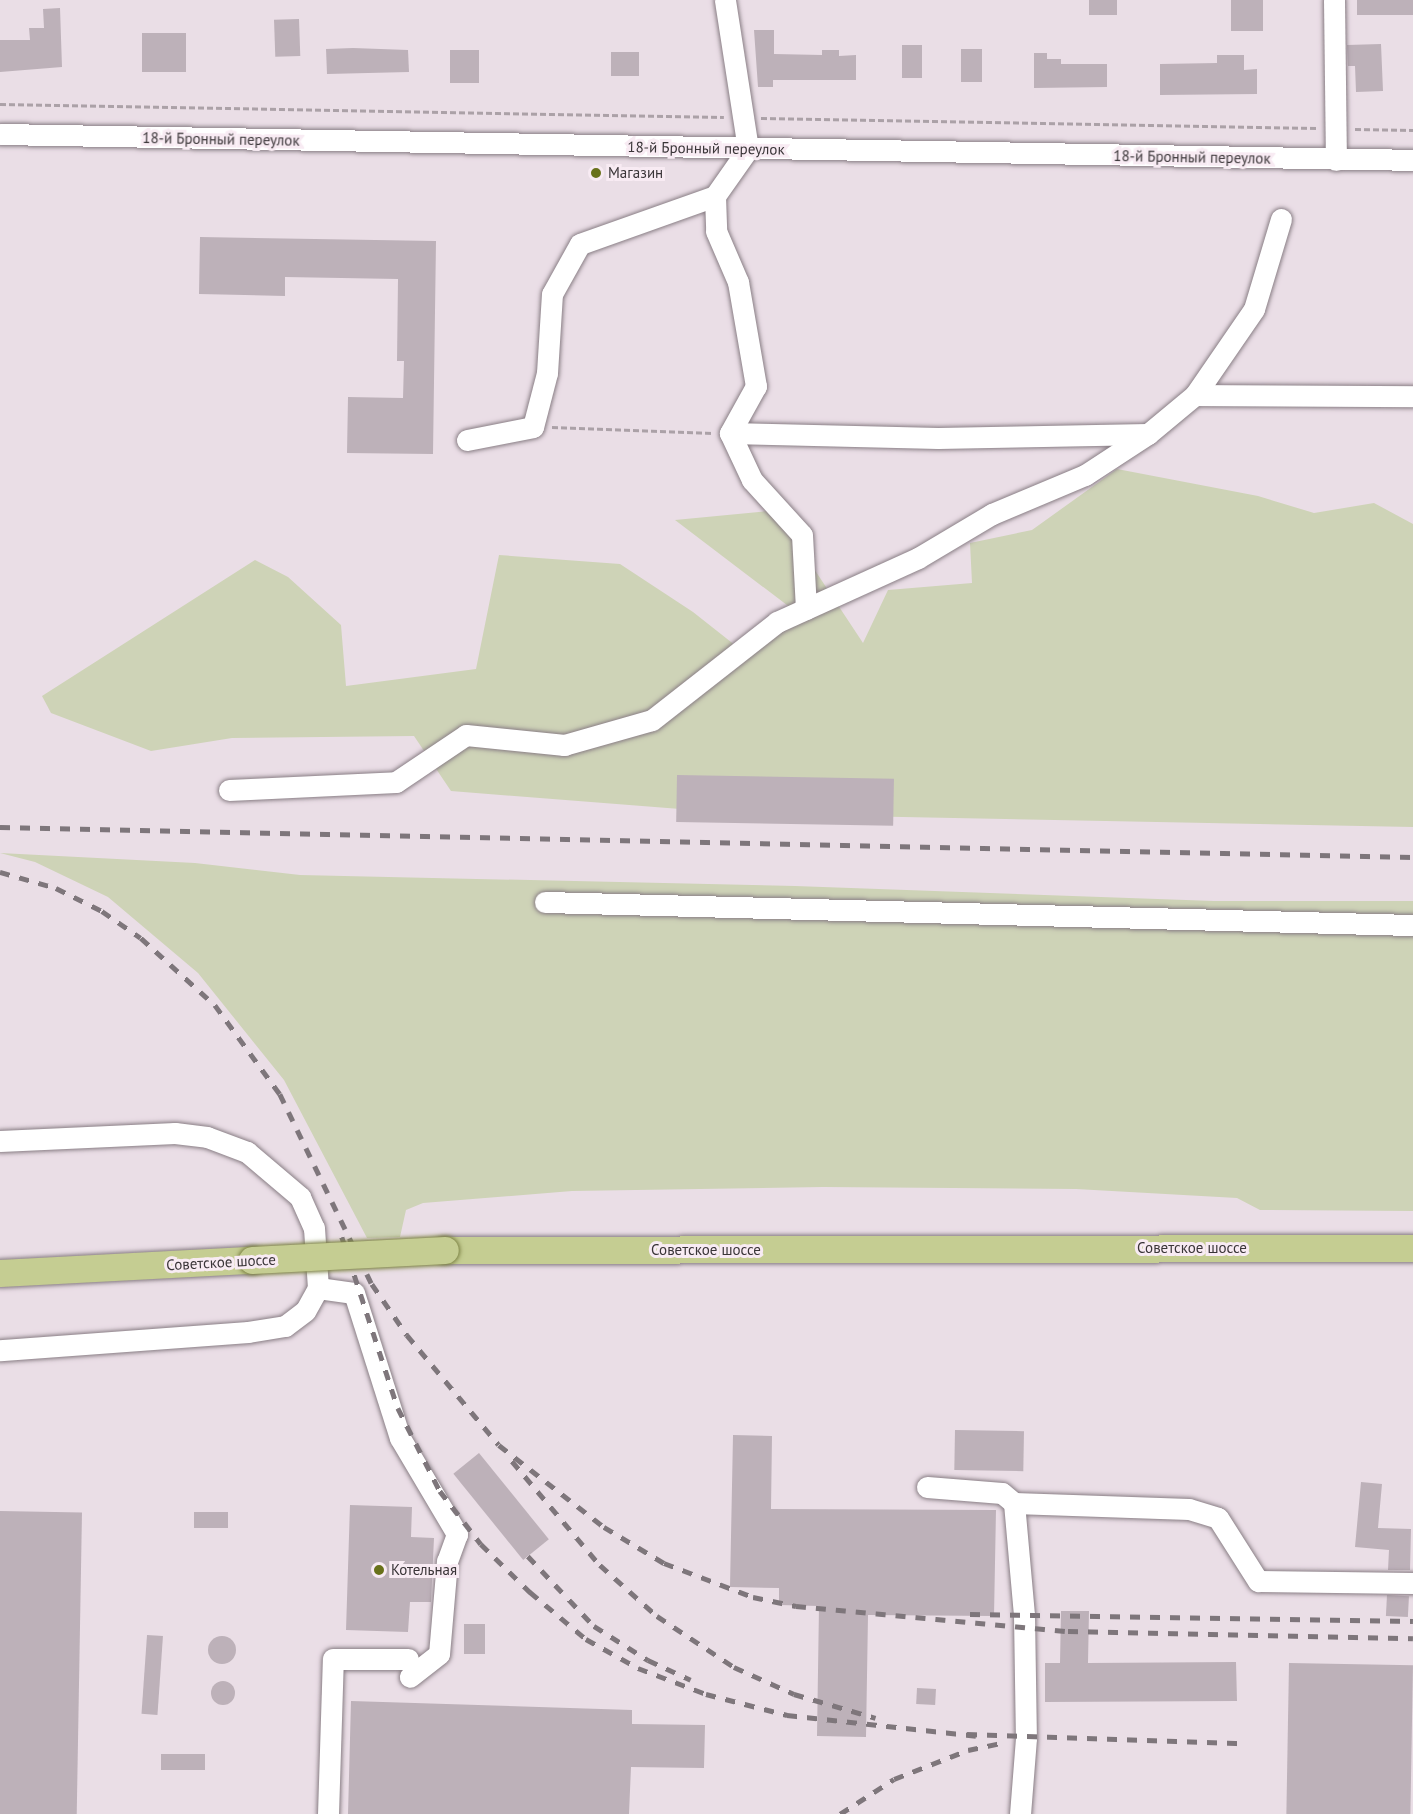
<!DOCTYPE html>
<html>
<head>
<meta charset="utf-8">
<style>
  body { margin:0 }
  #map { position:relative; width:1413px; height:1814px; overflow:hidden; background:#eadee6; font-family:"PT Sans",sans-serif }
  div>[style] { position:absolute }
  .green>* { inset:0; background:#ced3b7 }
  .building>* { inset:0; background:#bdb1b9; transform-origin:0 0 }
  .round { border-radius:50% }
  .path>* { height:3px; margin-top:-1.5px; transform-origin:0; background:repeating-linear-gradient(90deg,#aba1a7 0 6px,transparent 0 9px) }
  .roads { filter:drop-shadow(0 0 2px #897e85) drop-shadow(0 0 2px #897e85) }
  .minor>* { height:21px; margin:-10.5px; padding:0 10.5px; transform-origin:10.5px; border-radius:10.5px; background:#fff }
  .major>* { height:27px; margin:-13.5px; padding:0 13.5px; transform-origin:13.5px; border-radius:13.5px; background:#c5cd92 }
  .rail>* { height:4.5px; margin-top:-2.25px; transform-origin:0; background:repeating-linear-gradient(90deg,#7e767b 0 10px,transparent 0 20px) }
  .bridges { filter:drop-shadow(0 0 2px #7c8244) drop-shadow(0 0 2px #7c8244) }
  .major-bridge>* { height:27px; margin:-13.5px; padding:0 13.5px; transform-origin:13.5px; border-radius:13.5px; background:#c5cd92 }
  .dots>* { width:16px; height:16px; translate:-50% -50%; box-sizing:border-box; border:3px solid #f8ebf3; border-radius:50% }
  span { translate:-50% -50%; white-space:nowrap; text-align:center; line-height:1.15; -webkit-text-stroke:6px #f8ebf3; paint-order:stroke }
  .street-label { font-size:15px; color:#3a3538 }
  .poi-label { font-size:15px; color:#3a3538 }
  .left { translate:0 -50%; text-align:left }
</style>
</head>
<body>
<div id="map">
  <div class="green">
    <div style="clip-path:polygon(1117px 469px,1258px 496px,1314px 513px,1374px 503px,1413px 524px,1413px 827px,744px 814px,451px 791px,414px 736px,232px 738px,151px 751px,51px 713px,42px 696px,255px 560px,288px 577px,341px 625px,346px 686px,476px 669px,499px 555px,620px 564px,693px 612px,750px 657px,800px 615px,675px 520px,768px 511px,789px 531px,863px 643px,888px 590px,972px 583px,970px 543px,1032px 530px)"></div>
    <div style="clip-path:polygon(0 853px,195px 863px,300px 875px,795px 886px,1214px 901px,1413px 901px,1413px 1211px,1260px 1210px,1237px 1198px,1076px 1189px,823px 1187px,572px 1191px,423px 1203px,406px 1210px,400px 1237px,367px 1238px,284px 1080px,198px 973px,108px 897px,35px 862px)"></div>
  </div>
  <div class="building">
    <div style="left:1089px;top:0;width:28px;height:15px"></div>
    <div style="left:1231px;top:0;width:32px;height:31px"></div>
    <div style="left:1357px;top:0;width:56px;height:15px"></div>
    <div style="clip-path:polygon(60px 8px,62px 67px,0 72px,0 40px,30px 40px,29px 28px,44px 28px,43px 9px)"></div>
    <div style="left:299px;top:19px;width:37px;height:25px;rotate:88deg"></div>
    <div style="clip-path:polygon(754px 30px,774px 30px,774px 54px,822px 55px,822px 50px,839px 50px,839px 56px,856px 55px,856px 80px,773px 80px,773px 87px,758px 87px)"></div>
    <div style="left:142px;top:33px;width:44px;height:39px"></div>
    <div style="clip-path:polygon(1381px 44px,1383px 91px,1356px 92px,1355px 66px,1348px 66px,1347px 45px)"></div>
    <div style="left:902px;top:45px;width:20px;height:33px"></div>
    <div style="clip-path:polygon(353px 48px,408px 50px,409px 72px,327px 74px,326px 49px)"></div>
    <div style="left:982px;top:49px;width:33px;height:21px;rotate:90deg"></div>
    <div style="left:479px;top:50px;width:33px;height:29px;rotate:90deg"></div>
    <div style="left:611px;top:52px;width:28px;height:24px"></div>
    <div style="clip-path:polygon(1034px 53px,1047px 53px,1047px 59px,1061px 59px,1061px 64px,1107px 64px,1107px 87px,1034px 88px)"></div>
    <div style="clip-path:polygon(1217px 55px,1244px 55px,1244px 70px,1257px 69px,1257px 94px,1160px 95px,1160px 64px,1217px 63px)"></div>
    <div style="clip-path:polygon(200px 237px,436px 241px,433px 454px,347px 453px,348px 397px,403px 398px,404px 361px,397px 361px,398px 279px,285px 277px,285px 296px,199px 294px)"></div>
    <div style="left:677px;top:775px;width:217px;height:47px;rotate:1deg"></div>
    <div style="left:955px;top:1430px;width:69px;height:40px;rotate:1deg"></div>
    <div style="clip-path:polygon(733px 1435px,772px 1436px,771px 1509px,996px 1510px,994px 1616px,868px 1615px,866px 1737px,817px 1736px,819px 1606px,779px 1605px,779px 1588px,730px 1587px)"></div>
    <div style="left:479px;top:1453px;width:111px;height:33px;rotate:51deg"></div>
    <div style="clip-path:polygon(1361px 1482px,1382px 1484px,1378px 1528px,1411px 1529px,1410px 1570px,1388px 1570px,1389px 1550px,1355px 1547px)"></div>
    <div style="clip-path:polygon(350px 1505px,412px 1507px,411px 1537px,434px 1538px,431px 1602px,410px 1602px,408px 1632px,346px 1630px)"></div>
    <div style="left:0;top:1511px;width:82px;height:303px;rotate:1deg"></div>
    <div style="left:194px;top:1512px;width:34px;height:16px"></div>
    <div style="left:1387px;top:1595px;width:22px;height:21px;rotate:3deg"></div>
    <div style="clip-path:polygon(1061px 1611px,1089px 1611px,1088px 1663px,1236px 1662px,1237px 1701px,1045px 1702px,1045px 1663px,1060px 1663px)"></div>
    <div style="left:464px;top:1624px;width:21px;height:30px"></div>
    <div style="left:147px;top:1635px;width:16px;height:79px;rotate:4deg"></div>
    <div class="round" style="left:208px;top:1636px;width:28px;height:28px"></div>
    <div style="left:1289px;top:1663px;width:124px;height:151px;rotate:1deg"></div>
    <div class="round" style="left:211px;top:1681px;width:24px;height:24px"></div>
    <div style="left:917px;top:1688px;width:19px;height:16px;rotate:3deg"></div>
    <div style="clip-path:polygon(351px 1701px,632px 1710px,632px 1724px,705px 1725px,704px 1768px,631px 1767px,629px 1814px,348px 1814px)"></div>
    <div style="left:161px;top:1754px;width:44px;height:16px"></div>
  </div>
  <div class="path">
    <div style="left:0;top:104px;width:724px;rotate:1.03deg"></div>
    <div style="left:761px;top:118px;width:557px;rotate:1.03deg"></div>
    <div style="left:1355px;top:129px;width:58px;rotate:1deg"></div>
    <div style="left:552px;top:427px;width:161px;rotate:2.1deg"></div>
  </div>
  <div class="roads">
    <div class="minor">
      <div style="left:1334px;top:0;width:160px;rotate:89.3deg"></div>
      <div style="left:0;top:134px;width:1413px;rotate:1.05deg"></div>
      <div style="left:715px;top:196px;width:35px;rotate:88deg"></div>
      <div style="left:716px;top:231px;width:56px;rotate:66.7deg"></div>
      <div style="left:738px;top:282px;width:106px;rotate:80.2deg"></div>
      <div style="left:756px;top:386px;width:54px;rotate:119deg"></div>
      <div style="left:730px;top:433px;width:52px;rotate:64.9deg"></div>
      <div style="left:752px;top:480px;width:74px;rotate:47.7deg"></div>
      <div style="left:802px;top:535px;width:74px;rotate:86.9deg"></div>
      <div style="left:1195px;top:395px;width:218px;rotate:0.3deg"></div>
      <div style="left:730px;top:433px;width:208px;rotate:1.4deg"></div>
      <div style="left:938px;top:438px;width:210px;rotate:-1.1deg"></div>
      <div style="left:467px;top:440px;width:67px;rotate:-11.1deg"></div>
      <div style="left:533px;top:427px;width:56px;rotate:-75.5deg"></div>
      <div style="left:547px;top:373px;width:79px;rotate:-86.4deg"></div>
      <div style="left:552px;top:294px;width:57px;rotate:-60.8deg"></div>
      <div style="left:580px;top:244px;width:143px;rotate:-19.6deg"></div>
      <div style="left:715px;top:196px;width:57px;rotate:-54.9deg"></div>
      <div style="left:748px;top:149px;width:151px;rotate:-98.8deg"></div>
      <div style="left:229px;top:790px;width:167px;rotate:-2.7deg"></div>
      <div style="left:396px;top:782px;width:84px;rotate:-33.9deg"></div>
      <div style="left:466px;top:735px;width:99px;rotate:5.8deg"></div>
      <div style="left:564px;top:745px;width:91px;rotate:-15.9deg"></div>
      <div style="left:652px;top:720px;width:159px;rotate:-38.1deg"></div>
      <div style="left:777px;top:622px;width:155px;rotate:-24.4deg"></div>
      <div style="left:918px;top:558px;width:86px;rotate:-30.7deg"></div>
      <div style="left:992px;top:514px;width:101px;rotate:-22.8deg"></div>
      <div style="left:1085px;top:475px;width:75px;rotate:-33.1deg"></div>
      <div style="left:1148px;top:434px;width:61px;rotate:-39.7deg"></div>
      <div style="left:1195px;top:395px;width:104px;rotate:-55.5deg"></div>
      <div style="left:1254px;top:309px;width:94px;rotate:-73.3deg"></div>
      <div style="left:545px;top:902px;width:868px;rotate:1.52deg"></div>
      <div style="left:0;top:1141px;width:175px;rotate:-2.6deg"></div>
      <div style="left:175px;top:1133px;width:32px;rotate:7deg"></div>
      <div style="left:207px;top:1137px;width:43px;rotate:20.6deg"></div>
      <div style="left:247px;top:1152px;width:70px;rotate:40.3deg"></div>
      <div style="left:300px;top:1197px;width:34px;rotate:66deg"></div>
      <div style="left:314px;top:1228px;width:60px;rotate:86.2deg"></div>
      <div style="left:318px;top:1288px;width:26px;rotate:119deg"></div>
      <div style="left:305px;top:1311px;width:25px;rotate:143deg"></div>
      <div style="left:285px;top:1326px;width:37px;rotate:171deg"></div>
      <div style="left:248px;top:1332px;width:249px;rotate:175.8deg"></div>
      <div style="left:318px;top:1288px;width:36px;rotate:8deg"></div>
      <div style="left:354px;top:1293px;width:152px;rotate:72.4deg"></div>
      <div style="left:400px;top:1438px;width:112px;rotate:59.3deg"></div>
      <div style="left:457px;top:1534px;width:29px;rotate:110deg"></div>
      <div style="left:447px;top:1561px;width:93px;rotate:94.9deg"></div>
      <div style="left:439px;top:1654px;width:37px;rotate:142deg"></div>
      <div style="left:927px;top:1487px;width:75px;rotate:4.6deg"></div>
      <div style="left:1002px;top:1493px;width:16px;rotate:40deg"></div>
      <div style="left:1014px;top:1503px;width:175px;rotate:2deg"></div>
      <div style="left:1189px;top:1509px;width:30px;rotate:17deg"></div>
      <div style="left:1218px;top:1518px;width:75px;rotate:57.6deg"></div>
      <div style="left:1258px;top:1581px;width:155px;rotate:0.7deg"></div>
      <div style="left:1014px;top:1503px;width:112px;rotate:84.9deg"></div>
      <div style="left:1024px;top:1615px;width:123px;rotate:89.1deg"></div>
      <div style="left:1026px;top:1738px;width:76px;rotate:94.5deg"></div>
      <div style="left:328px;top:1814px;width:155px;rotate:-88.2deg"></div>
      <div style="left:333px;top:1659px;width:75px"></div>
    </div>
    <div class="major">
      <div style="left:445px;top:1250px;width:968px;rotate:-0.12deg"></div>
      <div style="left:0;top:1273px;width:252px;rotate:-3deg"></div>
    </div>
  </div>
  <div class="rail">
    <div style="left:0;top:827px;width:1413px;rotate:1.22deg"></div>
    <div style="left:0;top:872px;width:58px;rotate:15.9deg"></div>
    <div style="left:56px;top:888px;width:51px;rotate:26.6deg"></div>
    <div style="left:102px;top:911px;width:47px;rotate:34.7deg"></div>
    <div style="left:141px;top:938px;width:100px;rotate:42.2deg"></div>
    <div style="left:215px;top:1005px;width:110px;rotate:53.9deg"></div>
    <div style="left:280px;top:1094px;width:211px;rotate:64.2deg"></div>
    <div style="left:372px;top:1284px;width:62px;rotate:55.5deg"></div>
    <div style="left:407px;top:1335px;width:143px;rotate:50.1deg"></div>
    <div style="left:499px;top:1445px;width:133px;rotate:38deg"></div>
    <div style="left:604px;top:1527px;width:70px;rotate:31deg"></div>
    <div style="left:664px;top:1563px;width:95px;rotate:20.9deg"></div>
    <div style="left:753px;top:1597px;width:44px;rotate:11.8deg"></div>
    <div style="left:796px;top:1606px;width:273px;rotate:5.3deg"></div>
    <div style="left:1068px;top:1631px;width:345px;rotate:1.2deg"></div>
    <div style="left:342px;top:1237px;width:180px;rotate:71.9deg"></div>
    <div style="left:398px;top:1408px;width:93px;rotate:63.2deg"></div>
    <div style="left:440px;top:1491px;width:67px;rotate:52.3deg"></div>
    <div style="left:481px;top:1544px;width:69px;rotate:44.4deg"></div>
    <div style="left:530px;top:1592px;width:73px;rotate:40deg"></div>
    <div style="left:586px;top:1639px;width:60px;rotate:29.1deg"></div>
    <div style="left:638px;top:1668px;width:73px;rotate:20.9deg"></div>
    <div style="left:706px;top:1694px;width:84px;rotate:14.5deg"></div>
    <div style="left:787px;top:1715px;width:190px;rotate:6.3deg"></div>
    <div style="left:512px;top:1461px;width:136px;rotate:49.8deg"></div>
    <div style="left:600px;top:1565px;width:76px;rotate:41.8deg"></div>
    <div style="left:657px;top:1616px;width:92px;rotate:33.5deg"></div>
    <div style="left:734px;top:1667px;width:66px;rotate:24.2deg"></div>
    <div style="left:794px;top:1694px;width:85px;rotate:16.3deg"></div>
    <div style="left:528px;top:1556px;width:96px;rotate:46.7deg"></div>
    <div style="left:594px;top:1626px;width:64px;rotate:32.2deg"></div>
    <div style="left:648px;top:1660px;width:47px;rotate:24.9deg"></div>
    <div style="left:970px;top:1614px;width:443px;rotate:0.9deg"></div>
    <div style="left:967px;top:1734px;width:276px;rotate:1.9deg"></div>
    <div style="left:840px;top:1814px;width:64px;rotate:-32.9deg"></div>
    <div style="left:894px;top:1779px;width:79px;rotate:-21.4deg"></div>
    <div style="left:968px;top:1750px;width:38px;rotate:-12deg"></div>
  </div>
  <div class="bridges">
    <div class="major-bridge">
      <div style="left:252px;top:1260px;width:193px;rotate:-3deg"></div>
    </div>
  </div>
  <div class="dots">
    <div style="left:596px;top:173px;background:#68711a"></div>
    <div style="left:379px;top:1570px;background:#68711a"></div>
  </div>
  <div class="street-label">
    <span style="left:221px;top:139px;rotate:1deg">18-й Бронный переулок</span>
    <span style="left:706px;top:148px;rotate:1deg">18-й Бронный переулок</span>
    <span style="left:1192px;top:157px;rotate:1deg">18-й Бронный переулок</span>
    <span style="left:1192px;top:1248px">Советское шоссе</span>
    <span style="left:706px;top:1250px">Советское шоссе</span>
    <span style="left:221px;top:1262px;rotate:-3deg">Советское шоссе</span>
  </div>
  <div class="poi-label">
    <span class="left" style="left:608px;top:173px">Магазин</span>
    <span class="left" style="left:391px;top:1570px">Котельная</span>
  </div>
</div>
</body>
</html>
